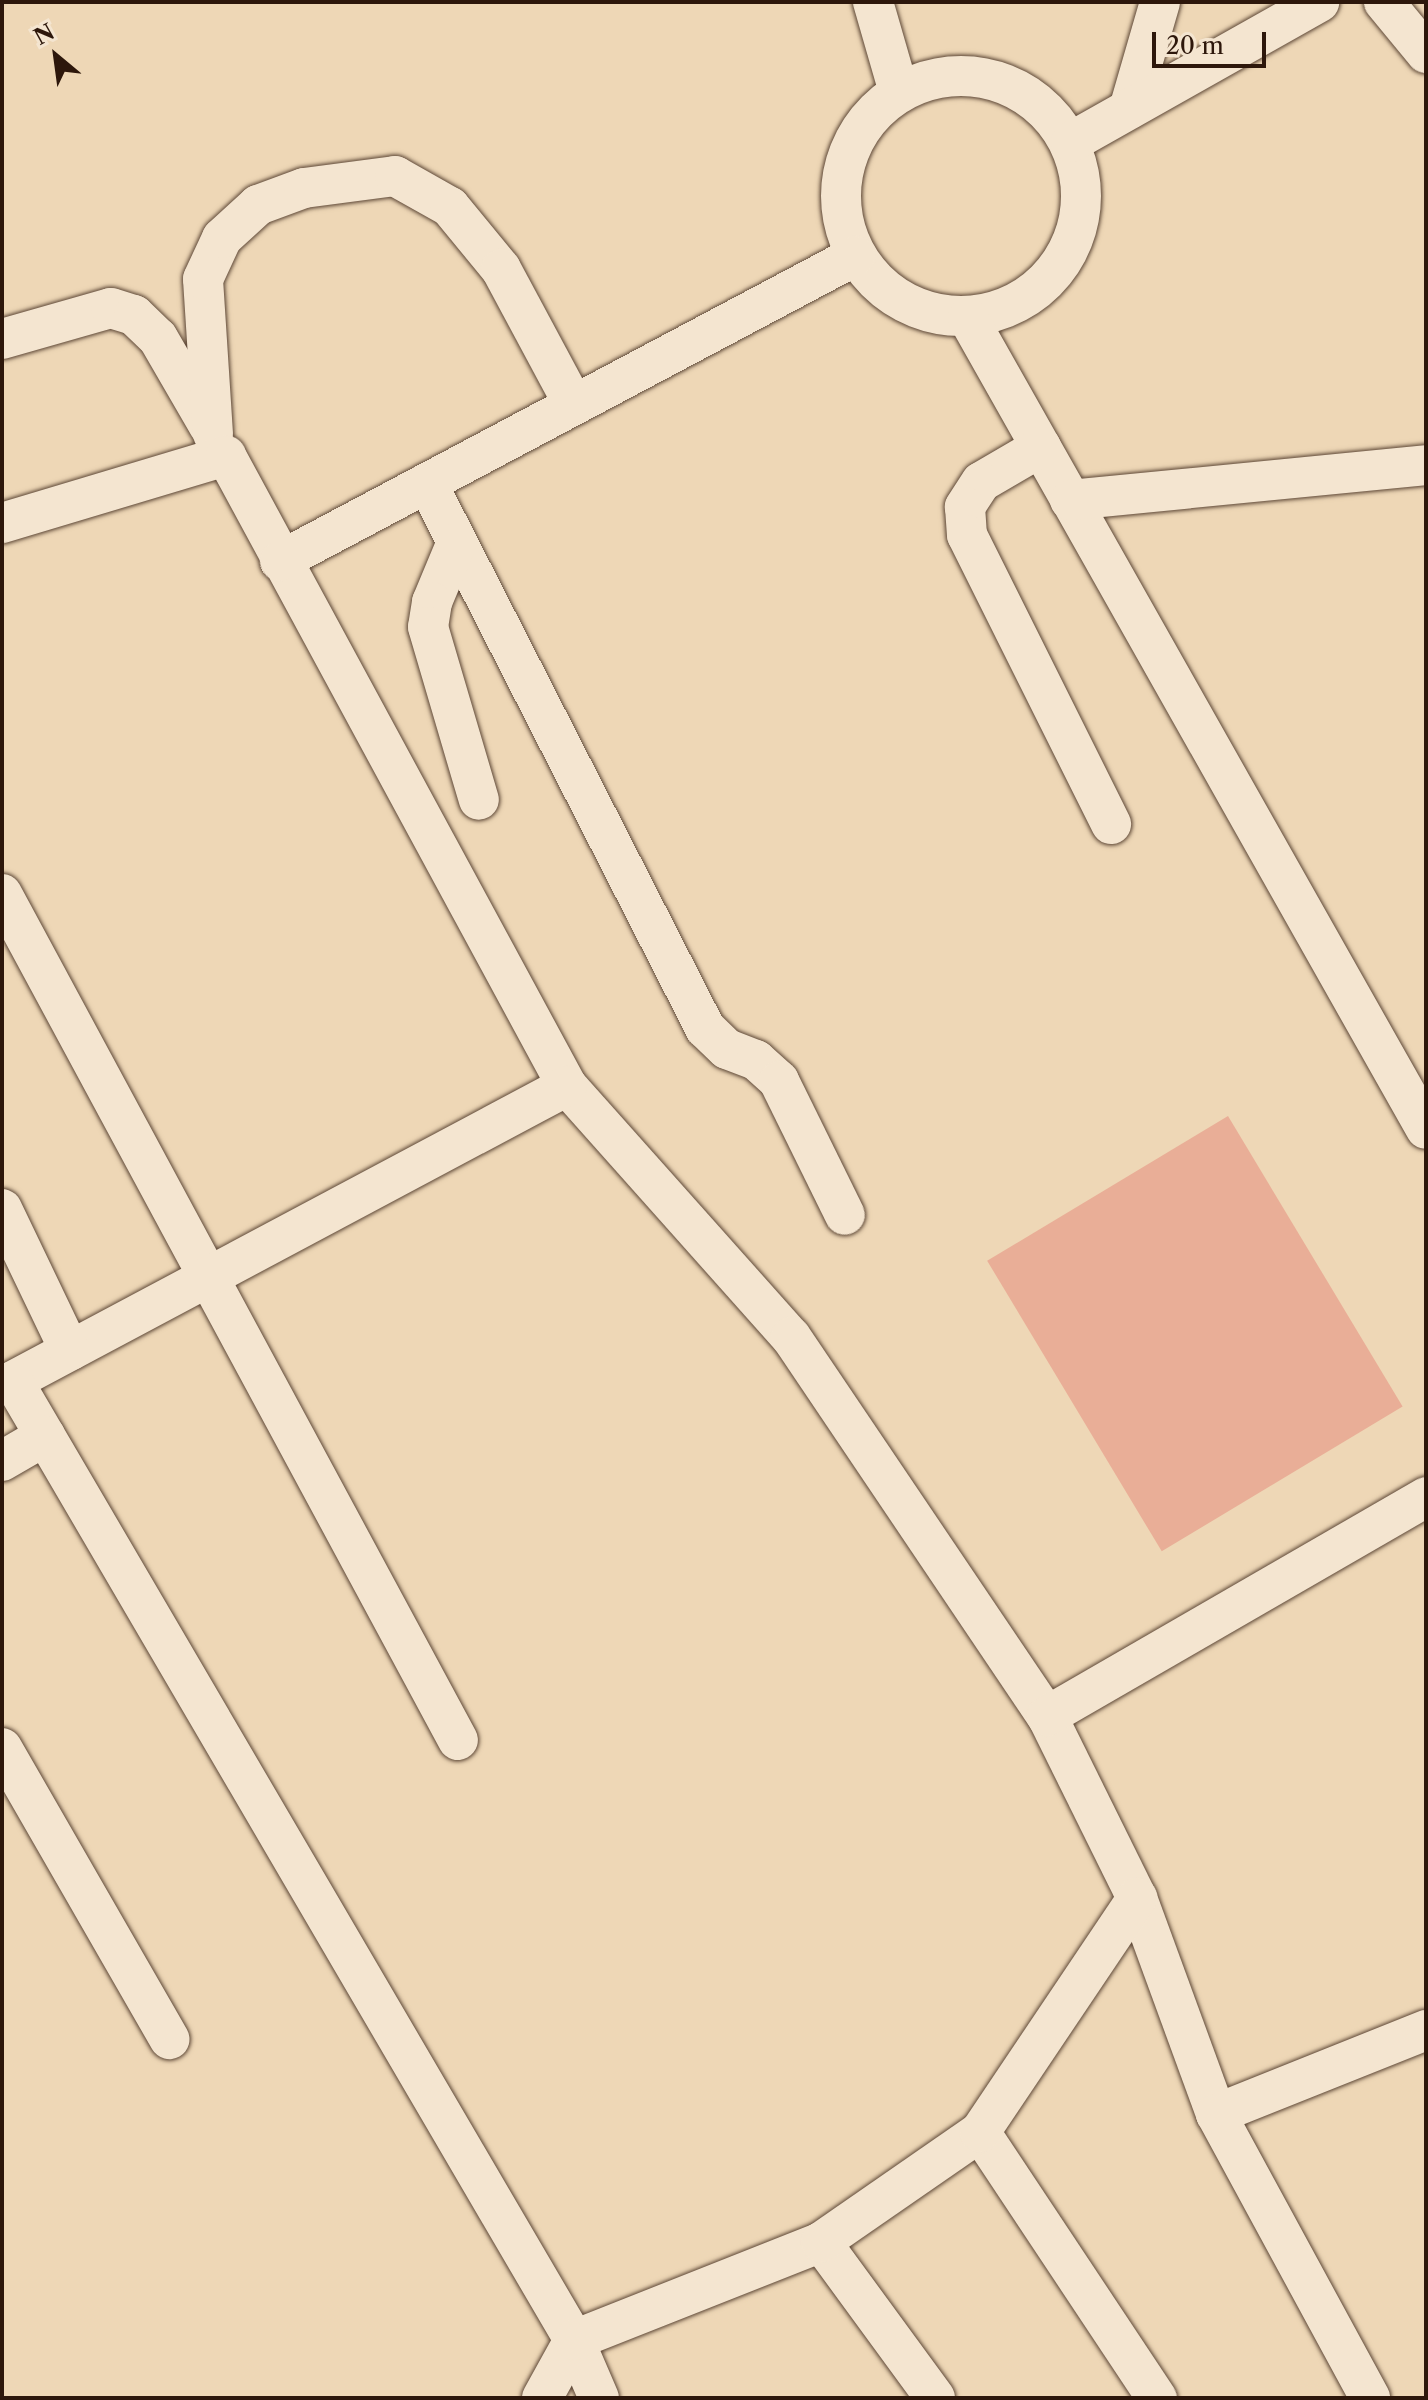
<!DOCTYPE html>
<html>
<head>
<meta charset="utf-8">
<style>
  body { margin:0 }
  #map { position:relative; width:1428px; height:2400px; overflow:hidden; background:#eed7b6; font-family:"Libre Caslon Text",serif }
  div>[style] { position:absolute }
  .building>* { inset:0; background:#e9ae97; transform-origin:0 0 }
  .roads { filter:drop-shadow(0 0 2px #5d4736) drop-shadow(0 0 2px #5d4736) }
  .minor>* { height:40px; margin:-20px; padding:0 20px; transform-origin:20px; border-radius:20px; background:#f4e5d0 }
  .minor>.ring { margin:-20px; padding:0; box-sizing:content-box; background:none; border:40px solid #f4e5d0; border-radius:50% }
  span { translate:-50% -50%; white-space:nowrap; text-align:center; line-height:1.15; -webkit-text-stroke:7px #f4e5d0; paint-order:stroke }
  .frame { position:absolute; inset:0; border:4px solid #2d170b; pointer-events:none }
  .north { position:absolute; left:16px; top:16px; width:80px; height:80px; -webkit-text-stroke:6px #f4e5d0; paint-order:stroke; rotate:331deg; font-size:22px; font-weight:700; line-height:32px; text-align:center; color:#2d170b }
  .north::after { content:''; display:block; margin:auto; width:28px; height:36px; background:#2d170b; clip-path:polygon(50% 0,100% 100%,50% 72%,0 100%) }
  .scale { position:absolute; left:1152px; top:32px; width:114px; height:36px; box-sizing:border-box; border:4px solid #2d170b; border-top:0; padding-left:10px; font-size:24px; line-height:28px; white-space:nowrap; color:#2d170b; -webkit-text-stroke:6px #f4e5d0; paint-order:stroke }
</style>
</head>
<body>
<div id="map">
  <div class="building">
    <div style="left:1228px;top:1116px;width:339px;height:281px;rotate:59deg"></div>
  </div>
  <div class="roads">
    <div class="minor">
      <div style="left:873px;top:2px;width:94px;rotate:73.9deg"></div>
      <div style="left:1384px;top:2px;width:66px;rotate:50.5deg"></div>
      <div class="ring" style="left:841px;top:76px;width:200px;height:200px"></div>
      <div style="left:1129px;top:109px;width:111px;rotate:-73.8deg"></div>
      <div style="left:1071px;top:142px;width:285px;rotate:-29.4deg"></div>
      <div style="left:968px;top:318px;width:931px;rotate:60.55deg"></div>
      <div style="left:2px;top:339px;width:113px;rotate:-15.9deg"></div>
      <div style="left:111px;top:308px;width:24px;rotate:17deg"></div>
      <div style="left:134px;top:315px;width:33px;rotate:44deg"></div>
      <div style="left:158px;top:338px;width:102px;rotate:59.9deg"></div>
      <div style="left:213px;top:434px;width:155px;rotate:-93.7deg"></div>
      <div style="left:203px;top:279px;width:45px;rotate:-65.1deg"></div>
      <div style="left:222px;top:238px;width:49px;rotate:-42.5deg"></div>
      <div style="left:258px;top:205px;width:49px;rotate:-20.3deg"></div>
      <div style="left:304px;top:188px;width:92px;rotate:-7.5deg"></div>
      <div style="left:395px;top:176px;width:63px;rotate:29.4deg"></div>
      <div style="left:450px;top:207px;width:80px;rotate:50.6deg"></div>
      <div style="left:501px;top:269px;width:154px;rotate:61.8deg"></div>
      <div style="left:1041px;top:447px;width:69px;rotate:149.7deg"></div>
      <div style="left:981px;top:482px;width:30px;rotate:123deg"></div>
      <div style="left:965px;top:507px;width:28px;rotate:86deg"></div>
      <div style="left:967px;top:535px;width:323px;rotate:63.5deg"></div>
      <div style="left:427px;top:483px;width:612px;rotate:62.97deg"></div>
      <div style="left:705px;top:1028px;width:30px;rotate:44deg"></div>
      <div style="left:727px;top:1049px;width:31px;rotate:21deg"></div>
      <div style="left:756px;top:1060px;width:31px;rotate:42deg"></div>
      <div style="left:779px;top:1081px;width:149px;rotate:63.8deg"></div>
      <div style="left:1070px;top:500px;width:358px;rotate:-5.6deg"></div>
      <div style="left:2px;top:523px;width:234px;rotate:-16.7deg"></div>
      <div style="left:226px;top:456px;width:716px;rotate:61.57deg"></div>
      <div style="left:567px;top:1086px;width:336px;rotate:48.3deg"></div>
      <div style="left:791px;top:1337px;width:457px;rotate:56deg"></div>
      <div style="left:1047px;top:1716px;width:203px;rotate:63.7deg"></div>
      <div style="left:1137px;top:1898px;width:230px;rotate:69.9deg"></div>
      <div style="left:1216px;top:2114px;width:323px;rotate:61.5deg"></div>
      <div style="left:457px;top:542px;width:65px;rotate:112.6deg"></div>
      <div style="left:432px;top:602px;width:25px;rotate:99deg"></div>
      <div style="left:428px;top:627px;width:180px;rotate:73.6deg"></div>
      <div style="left:280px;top:561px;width:651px;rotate:-27.94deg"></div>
      <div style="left:2px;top:894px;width:961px;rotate:61.68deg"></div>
      <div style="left:567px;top:1086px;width:628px;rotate:151.97deg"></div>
      <div style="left:13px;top:1381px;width:1111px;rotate:59.67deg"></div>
      <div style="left:574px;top:2340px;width:63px;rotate:66.7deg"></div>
      <div style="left:2px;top:1209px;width:157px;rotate:64.4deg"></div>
      <div style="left:2px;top:1461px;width:50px;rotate:-30.2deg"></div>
      <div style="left:1047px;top:1716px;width:438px;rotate:-30deg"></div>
      <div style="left:2px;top:1748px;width:336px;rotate:60.1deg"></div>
      <div style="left:1216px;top:2114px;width:226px;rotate:-21.8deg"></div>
      <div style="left:980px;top:2132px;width:320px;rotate:56.4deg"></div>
      <div style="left:821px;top:2242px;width:193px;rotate:53.8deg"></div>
      <div style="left:542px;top:2398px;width:66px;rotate:-61.1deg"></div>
      <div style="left:574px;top:2340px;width:266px;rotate:-21.6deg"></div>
      <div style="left:821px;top:2242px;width:193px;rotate:-34.7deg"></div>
      <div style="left:980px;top:2132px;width:282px;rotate:-56.1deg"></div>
    </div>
  </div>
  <div class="frame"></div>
  <div class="north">N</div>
  <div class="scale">20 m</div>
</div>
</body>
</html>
